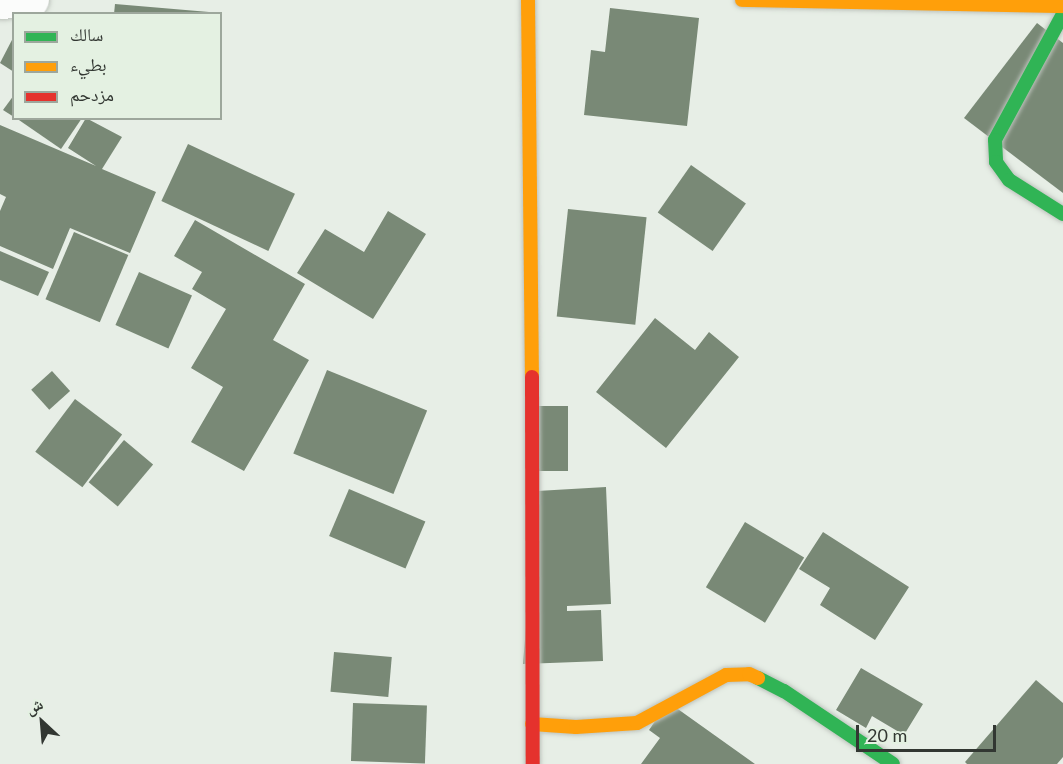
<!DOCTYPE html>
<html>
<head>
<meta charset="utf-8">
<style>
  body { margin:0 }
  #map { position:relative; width:1063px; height:764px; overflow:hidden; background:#e7eee6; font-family:Lato,"Noto Naskh Arabic",sans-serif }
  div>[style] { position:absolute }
  .building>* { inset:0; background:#798976; transform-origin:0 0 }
  .roads { filter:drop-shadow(0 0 2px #bdc3bc) drop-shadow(0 0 2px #bdc3bc) }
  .street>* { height:33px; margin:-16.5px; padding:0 16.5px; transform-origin:16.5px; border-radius:16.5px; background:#fbfcfb }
  .fast>* { height:14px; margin:-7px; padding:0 7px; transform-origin:7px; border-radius:7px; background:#30b455 }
  .slow>* { height:14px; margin:-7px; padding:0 7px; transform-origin:7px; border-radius:7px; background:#ff9f0a }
  .jam>* { height:14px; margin:-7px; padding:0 7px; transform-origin:7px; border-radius:7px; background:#e5322d }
  span { translate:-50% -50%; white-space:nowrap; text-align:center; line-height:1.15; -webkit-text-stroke:6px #e4f1e2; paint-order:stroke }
  .legend { position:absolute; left:12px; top:12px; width:210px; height:108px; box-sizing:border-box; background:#e4f1e2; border:2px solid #9da79c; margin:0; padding:8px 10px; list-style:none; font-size:18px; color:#323732 }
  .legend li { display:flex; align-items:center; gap:12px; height:30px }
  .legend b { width:30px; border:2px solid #9da79c }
  .north { position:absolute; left:12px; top:692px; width:60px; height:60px; -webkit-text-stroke:4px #e4f1e2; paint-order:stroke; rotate:334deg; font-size:16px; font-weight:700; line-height:24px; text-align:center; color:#323732 }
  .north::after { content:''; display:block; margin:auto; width:21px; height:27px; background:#323732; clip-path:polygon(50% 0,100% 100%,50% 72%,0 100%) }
  .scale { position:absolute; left:856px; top:725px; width:140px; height:27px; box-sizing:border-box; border:3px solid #323732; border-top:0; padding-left:8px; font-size:18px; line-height:21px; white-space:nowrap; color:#323732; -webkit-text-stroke:4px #e4f1e2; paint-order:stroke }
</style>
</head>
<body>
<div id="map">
  <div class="building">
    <div style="clip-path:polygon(115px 4px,209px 12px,209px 14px,114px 14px)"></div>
    <div style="clip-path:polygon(610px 8px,699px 18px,687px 126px,584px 115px,591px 50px,605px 52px)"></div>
    <div style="clip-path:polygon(1037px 23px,1063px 43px,1063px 193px,964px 118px)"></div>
    <div style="clip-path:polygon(14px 36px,14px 72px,0 63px)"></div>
    <div style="clip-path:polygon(14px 95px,14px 117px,3px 110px)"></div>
    <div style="clip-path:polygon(16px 118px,82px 118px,61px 149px)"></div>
    <div style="clip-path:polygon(86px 118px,122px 137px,102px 169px,156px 192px,130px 253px,70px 228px,53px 269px,0 246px,0 211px,6px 197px,0 194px,0 125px,96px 166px,68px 148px)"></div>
    <div style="left:188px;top:144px;width:118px;height:63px;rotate:25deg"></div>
    <div style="left:691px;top:165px;width:67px;height:58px;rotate:35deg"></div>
    <div style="left:568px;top:209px;width:79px;height:108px;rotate:6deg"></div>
    <div style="clip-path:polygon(388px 211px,426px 234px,373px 319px,297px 273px,325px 229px,364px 252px)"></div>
    <div style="clip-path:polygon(195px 220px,305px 284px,273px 340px,309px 360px,244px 471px,191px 442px,223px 387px,191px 368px,226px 309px,192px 289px,202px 272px,174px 256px)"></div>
    <div style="left:74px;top:232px;width:59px;height:73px;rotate:23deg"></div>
    <div style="clip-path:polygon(0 251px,49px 272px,38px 296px,0 280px)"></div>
    <div style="left:139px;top:272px;width:58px;height:58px;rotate:24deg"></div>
    <div style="clip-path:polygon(655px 318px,695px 350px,709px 332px,739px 357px,666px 448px,596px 392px)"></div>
    <div style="left:327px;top:370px;width:108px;height:90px;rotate:22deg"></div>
    <div style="left:52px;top:371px;width:27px;height:28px;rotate:48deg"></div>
    <div style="left:75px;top:399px;width:59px;height:66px;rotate:37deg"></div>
    <div style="left:531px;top:406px;width:37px;height:65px"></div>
    <div style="left:124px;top:440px;width:38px;height:55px;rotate:40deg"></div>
    <div style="clip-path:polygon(606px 487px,611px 604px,567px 606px,567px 611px,601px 610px,603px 661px,523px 664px,537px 491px)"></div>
    <div style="left:349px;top:489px;width:83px;height:51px;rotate:23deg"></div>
    <div style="left:745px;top:522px;width:69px;height:76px;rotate:31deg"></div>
    <div style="clip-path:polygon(823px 532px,909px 587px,875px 640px,820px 605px,830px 588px,799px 569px)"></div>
    <div style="left:334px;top:652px;width:58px;height:40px;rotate:5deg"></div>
    <div style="clip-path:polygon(861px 668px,923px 704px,904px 735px,872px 716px,866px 728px,836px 710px)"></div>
    <div style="clip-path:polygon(1036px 680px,1063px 703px,1063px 757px,1057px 764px,967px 764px,965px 762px)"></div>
    <div style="clip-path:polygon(668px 702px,755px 764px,641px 764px,660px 738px,649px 730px)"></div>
    <div style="left:353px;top:703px;width:74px;height:58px;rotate:2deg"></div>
  </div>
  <div class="roads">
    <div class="street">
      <div style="left:0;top:2px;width:32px;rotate:-4deg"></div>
    </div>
    <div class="fast">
      <div style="left:1063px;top:14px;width:143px;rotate:118.4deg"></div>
      <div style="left:995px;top:140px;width:22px;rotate:87deg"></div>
      <div style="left:996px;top:162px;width:22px;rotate:54deg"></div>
      <div style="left:1009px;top:180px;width:64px;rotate:32.2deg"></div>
      <div style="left:758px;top:678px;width:29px;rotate:27deg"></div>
      <div style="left:784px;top:691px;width:131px;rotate:33.8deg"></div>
    </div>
    <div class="slow">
      <div style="left:528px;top:0;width:377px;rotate:89.4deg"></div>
      <div style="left:742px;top:0;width:321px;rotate:1.1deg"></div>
      <div style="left:532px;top:724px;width:44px;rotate:3.9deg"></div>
      <div style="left:576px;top:727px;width:61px;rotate:-3.8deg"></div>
      <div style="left:637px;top:723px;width:101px;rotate:-28.3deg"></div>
      <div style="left:726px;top:675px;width:23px;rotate:-2deg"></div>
      <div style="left:749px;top:674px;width:10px;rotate:24deg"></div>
    </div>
    <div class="jam">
      <div style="left:532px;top:377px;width:387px;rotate:89.9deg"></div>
    </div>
  </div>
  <ul class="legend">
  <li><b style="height:8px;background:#30b455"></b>سالك</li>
  <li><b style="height:8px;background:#ff9f0a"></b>بطيء</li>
  <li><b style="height:8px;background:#e5322d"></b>مزدحم</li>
  </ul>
  <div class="north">ش</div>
  <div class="scale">20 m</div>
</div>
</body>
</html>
